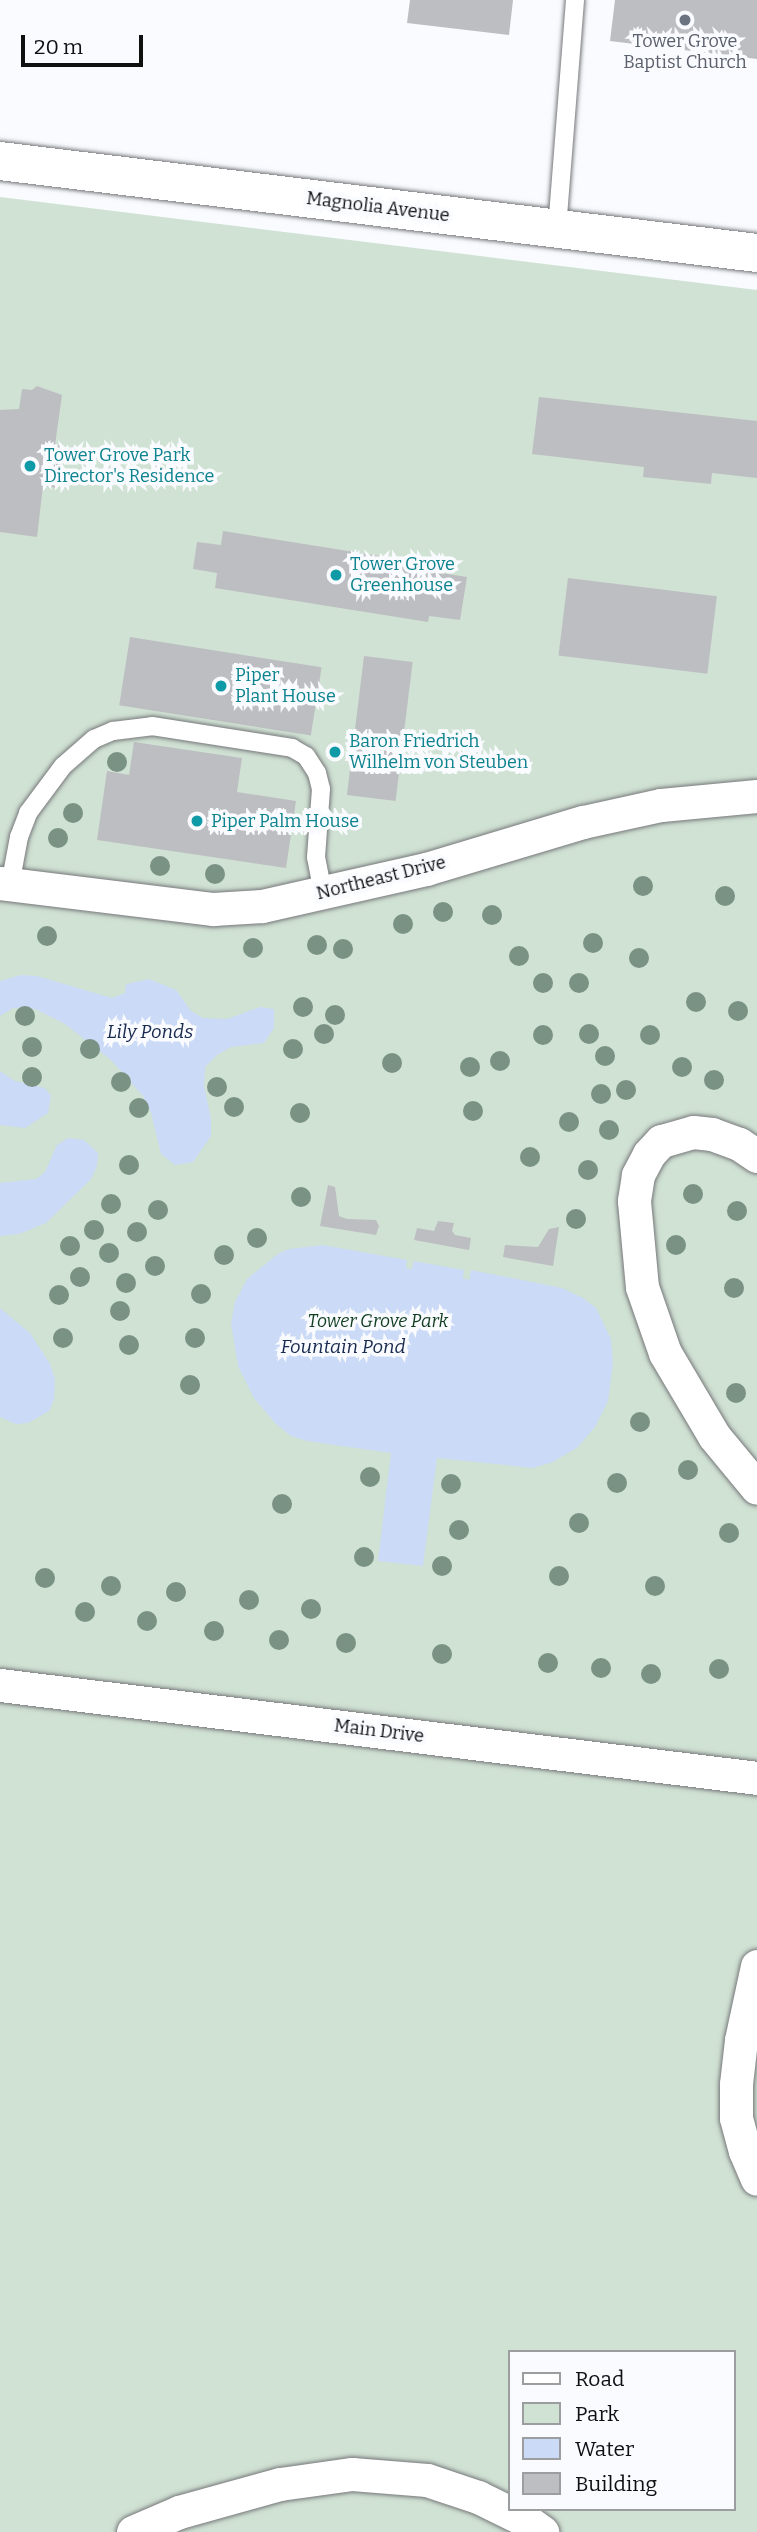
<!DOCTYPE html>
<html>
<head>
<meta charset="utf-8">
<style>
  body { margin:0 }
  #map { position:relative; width:757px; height:2532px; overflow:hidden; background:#f9fbfe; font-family:Bitter,serif }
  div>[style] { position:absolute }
  .green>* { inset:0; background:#d0e2d4 }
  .water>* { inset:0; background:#cbdaf6 }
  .building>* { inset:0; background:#bdbec1; transform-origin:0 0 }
  .roads { filter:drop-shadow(0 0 2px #77787b) drop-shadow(0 0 2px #77787b) }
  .lane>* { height:18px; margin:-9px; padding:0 9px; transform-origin:9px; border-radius:9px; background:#fff }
  .street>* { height:33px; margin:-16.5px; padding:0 16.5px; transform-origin:16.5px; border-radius:16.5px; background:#fff }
  .secondary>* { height:38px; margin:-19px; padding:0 19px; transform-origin:19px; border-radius:19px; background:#fff }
  .trees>* { width:20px; height:20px; margin:-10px; border-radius:50%; background:#799283 }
  .dots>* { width:19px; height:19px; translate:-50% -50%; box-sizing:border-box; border:4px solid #f9fbfe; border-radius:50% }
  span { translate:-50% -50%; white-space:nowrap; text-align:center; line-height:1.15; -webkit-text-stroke:7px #f9fbfe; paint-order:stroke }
  .worship-label { font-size:18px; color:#5b616d }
  .street-label { font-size:18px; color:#101011 }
  .culture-label { font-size:18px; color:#0d838f }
  .left { translate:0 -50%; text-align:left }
  .park-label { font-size:18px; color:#103d1f; font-style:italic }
  .water-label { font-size:19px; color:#17294e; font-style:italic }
  .legend { position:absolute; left:508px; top:2350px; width:228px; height:161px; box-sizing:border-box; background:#f9fbfe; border:2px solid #9c9d9f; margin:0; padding:9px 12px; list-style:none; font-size:21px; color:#101011 }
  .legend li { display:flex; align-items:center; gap:14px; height:35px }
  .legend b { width:35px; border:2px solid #9c9d9f }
  .scale { position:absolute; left:21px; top:35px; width:122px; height:32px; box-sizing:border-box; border:4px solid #101011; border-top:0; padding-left:9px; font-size:21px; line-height:24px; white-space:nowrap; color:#101011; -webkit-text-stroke:5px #f9fbfe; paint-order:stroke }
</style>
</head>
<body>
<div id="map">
  <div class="green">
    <div style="clip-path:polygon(evenodd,0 197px,757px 290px,757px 2532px,0 2532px,0 197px,510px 2352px,734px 2352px,734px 2509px,510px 2509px,510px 2352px)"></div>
  </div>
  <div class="water">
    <div style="clip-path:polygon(21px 975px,37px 976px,112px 998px,125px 993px,126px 984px,149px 979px,176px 990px,191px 1011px,203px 1018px,227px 1019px,260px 1007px,274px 1009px,274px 1028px,264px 1043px,231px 1047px,217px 1055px,205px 1067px,204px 1086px,211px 1119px,211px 1136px,193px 1162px,175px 1165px,161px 1154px,151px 1113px,143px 1096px,111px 1060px,65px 1024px,35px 1009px,13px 1008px,0 1016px,0 981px)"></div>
    <div style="clip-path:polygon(0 1071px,15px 1081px,45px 1088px,51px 1096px,48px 1113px,25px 1128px,0 1125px)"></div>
    <div style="clip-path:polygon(68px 1138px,84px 1140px,98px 1153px,97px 1166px,91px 1179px,46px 1223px,19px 1234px,0 1236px,0 1183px,36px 1179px,45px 1172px,57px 1145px)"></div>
    <div style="clip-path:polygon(323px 1245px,407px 1260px,406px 1268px,412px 1269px,414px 1261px,464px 1270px,463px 1278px,469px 1280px,471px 1270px,562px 1288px,583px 1298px,596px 1308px,611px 1339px,613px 1363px,608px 1401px,595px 1427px,578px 1447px,553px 1462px,533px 1468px,437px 1458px,423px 1566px,378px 1561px,391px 1453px,307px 1441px,291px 1436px,276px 1424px,254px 1398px,238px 1366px,231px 1323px,235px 1302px,247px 1279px,278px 1254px,289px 1249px)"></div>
    <div style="clip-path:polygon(0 1308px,30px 1333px,50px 1364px,55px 1379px,54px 1400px,49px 1411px,28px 1423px,16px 1424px,0 1417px)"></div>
  </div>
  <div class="building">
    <div style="clip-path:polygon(410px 0,513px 0,509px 35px,407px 23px)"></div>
    <div style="clip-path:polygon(615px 0,757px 0,757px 59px,610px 41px)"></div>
    <div style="clip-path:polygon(37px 386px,62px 395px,55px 445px,63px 446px,58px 488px,43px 486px,37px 537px,0 532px,0 410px,19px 409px,22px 389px,32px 390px)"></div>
    <div style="clip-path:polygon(539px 397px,757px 421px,757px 478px,712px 473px,711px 484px,643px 477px,644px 467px,532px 454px)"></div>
    <div style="clip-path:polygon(223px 531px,436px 565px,435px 572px,467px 577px,460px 620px,429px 616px,428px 622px,215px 588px,217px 573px,193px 569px,197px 542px,221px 545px)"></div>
    <div style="left:568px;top:578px;width:150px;height:78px;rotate:7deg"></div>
    <div style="left:130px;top:637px;width:194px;height:69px;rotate:9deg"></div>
    <div style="left:364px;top:656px;width:49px;height:140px;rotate:7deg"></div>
    <div style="clip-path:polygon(134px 742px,242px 758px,237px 792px,296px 801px,286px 868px,97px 840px,107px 771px,129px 775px)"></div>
    <div style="clip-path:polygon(328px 1185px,335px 1187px,339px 1216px,347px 1219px,376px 1220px,379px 1226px,376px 1235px,320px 1226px)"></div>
    <div style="clip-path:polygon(438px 1221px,454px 1223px,452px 1231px,455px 1235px,471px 1238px,469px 1250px,414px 1240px,417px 1228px,434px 1231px)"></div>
    <div style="clip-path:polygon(559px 1227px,553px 1266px,503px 1257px,505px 1245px,538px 1247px,549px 1229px)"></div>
  </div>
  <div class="roads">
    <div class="lane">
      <div style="left:557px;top:229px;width:230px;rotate:-85.5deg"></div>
      <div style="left:10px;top:885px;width:49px;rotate:-79.4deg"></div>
      <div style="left:19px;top:837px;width:26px;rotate:-69deg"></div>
      <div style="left:28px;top:813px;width:59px;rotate:-53.3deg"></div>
      <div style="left:63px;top:766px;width:41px;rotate:-41.1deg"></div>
      <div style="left:94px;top:739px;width:21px;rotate:-23deg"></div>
      <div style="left:113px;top:731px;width:39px;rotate:-7deg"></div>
      <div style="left:152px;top:726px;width:142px;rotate:8.9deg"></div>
      <div style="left:292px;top:748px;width:16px;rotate:30deg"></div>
      <div style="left:306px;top:756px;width:20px;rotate:57deg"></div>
      <div style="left:317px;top:773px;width:16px;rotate:76deg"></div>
      <div style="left:321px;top:789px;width:68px;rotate:94.2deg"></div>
      <div style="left:316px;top:857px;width:37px;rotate:79deg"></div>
    </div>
    <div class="street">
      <div style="left:0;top:883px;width:215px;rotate:7deg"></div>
      <div style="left:213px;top:909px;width:49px;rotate:-3.5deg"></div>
      <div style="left:262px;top:906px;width:168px;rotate:-12.7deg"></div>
      <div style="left:426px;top:869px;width:164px;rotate:-16.7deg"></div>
      <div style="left:583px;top:822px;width:80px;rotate:-12.3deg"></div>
      <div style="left:661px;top:805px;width:96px;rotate:-5.4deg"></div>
      <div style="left:757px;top:1156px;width:22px;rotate:-146deg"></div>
      <div style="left:739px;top:1144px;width:29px;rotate:-160deg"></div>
      <div style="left:712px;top:1134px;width:19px;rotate:-174deg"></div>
      <div style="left:693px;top:1132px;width:33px;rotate:164deg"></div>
      <div style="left:661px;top:1141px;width:18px;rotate:133deg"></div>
      <div style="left:649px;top:1154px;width:24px;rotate:118deg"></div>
      <div style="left:638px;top:1175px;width:26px;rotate:99deg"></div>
      <div style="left:634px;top:1201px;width:86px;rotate:84.7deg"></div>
      <div style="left:642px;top:1287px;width:70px;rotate:70.8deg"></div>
      <div style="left:665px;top:1353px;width:96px;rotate:59.4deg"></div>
      <div style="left:714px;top:1436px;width:67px;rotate:50.4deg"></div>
      <div style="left:0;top:1685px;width:763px;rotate:7deg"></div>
      <div style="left:757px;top:1966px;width:76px;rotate:102.2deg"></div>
      <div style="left:741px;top:2040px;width:44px;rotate:96.5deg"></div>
      <div style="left:736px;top:2084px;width:34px;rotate:90deg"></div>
      <div style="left:736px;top:2118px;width:34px;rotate:75deg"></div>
      <div style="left:745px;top:2151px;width:30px;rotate:67deg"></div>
      <div style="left:133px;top:2532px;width:50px;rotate:-23.5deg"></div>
      <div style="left:179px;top:2512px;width:105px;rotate:-15.5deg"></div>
      <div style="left:280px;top:2484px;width:73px;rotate:-7.9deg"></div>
      <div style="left:352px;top:2474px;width:75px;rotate:4.6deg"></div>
      <div style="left:427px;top:2480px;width:54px;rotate:18.4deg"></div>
      <div style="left:478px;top:2497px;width:55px;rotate:26.1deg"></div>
      <div style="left:527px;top:2521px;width:19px;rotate:36deg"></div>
    </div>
    <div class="secondary">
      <div style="left:0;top:161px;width:763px;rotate:6.93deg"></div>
    </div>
  </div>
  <div class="trees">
    <div style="left:117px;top:762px"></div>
    <div style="left:73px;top:813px"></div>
    <div style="left:58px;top:838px"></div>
    <div style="left:160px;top:866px"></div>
    <div style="left:215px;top:874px"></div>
    <div style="left:643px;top:886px"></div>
    <div style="left:725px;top:896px"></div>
    <div style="left:443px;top:912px"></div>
    <div style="left:492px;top:915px"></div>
    <div style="left:403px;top:924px"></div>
    <div style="left:47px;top:936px"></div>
    <div style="left:593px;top:943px"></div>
    <div style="left:317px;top:945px"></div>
    <div style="left:253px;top:948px"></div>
    <div style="left:343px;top:949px"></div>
    <div style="left:519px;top:956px"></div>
    <div style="left:639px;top:958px"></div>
    <div style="left:543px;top:983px"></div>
    <div style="left:579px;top:983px"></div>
    <div style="left:696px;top:1002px"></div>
    <div style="left:303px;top:1007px"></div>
    <div style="left:738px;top:1011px"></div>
    <div style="left:335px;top:1015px"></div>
    <div style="left:25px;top:1016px"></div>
    <div style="left:324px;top:1034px"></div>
    <div style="left:589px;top:1034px"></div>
    <div style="left:543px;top:1035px"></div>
    <div style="left:650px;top:1035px"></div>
    <div style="left:32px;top:1047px"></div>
    <div style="left:90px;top:1049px"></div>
    <div style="left:293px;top:1049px"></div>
    <div style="left:605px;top:1056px"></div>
    <div style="left:500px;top:1061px"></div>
    <div style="left:392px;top:1063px"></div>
    <div style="left:470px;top:1067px"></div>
    <div style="left:682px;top:1067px"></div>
    <div style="left:32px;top:1077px"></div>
    <div style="left:714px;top:1080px"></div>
    <div style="left:121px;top:1082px"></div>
    <div style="left:217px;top:1087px"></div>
    <div style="left:626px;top:1090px"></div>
    <div style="left:601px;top:1094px"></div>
    <div style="left:234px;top:1107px"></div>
    <div style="left:139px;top:1108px"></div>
    <div style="left:473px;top:1111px"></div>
    <div style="left:300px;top:1113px"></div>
    <div style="left:569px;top:1122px"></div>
    <div style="left:609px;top:1130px"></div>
    <div style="left:530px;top:1157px"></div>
    <div style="left:129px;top:1165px"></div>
    <div style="left:588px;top:1170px"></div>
    <div style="left:693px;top:1194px"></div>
    <div style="left:301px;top:1197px"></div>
    <div style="left:111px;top:1204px"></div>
    <div style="left:158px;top:1210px"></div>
    <div style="left:737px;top:1211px"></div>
    <div style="left:576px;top:1219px"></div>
    <div style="left:94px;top:1230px"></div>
    <div style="left:137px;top:1232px"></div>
    <div style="left:257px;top:1238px"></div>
    <div style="left:676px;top:1245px"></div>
    <div style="left:70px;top:1246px"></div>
    <div style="left:109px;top:1253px"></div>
    <div style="left:224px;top:1255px"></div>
    <div style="left:155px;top:1266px"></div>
    <div style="left:80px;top:1277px"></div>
    <div style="left:126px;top:1283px"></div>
    <div style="left:734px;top:1288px"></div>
    <div style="left:201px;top:1294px"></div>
    <div style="left:59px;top:1295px"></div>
    <div style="left:120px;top:1311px"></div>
    <div style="left:63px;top:1338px"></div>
    <div style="left:195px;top:1338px"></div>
    <div style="left:129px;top:1345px"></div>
    <div style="left:190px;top:1385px"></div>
    <div style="left:736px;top:1393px"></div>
    <div style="left:640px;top:1422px"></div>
    <div style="left:688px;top:1470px"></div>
    <div style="left:370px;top:1477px"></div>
    <div style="left:617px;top:1483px"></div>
    <div style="left:451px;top:1484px"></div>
    <div style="left:282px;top:1504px"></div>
    <div style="left:579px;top:1523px"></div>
    <div style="left:459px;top:1530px"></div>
    <div style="left:729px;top:1533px"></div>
    <div style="left:364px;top:1557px"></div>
    <div style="left:442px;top:1566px"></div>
    <div style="left:559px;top:1576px"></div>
    <div style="left:45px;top:1578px"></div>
    <div style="left:111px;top:1586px"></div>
    <div style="left:655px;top:1586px"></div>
    <div style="left:176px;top:1592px"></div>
    <div style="left:249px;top:1600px"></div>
    <div style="left:311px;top:1609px"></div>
    <div style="left:85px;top:1612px"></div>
    <div style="left:147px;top:1621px"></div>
    <div style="left:214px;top:1631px"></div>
    <div style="left:279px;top:1640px"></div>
    <div style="left:346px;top:1643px"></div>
    <div style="left:442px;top:1654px"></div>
    <div style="left:548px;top:1663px"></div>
    <div style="left:601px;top:1668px"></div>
    <div style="left:719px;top:1669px"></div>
    <div style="left:651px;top:1674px"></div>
  </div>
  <div class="dots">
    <div style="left:685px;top:20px;background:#6b7280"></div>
    <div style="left:30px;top:466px;background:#0f9aa8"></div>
    <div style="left:336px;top:575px;background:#0f9aa8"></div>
    <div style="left:221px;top:686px;background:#0f9aa8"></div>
    <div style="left:335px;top:752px;background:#0f9aa8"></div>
    <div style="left:197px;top:821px;background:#0f9aa8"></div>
  </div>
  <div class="worship-label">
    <span style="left:685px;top:52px">Tower Grove<br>Baptist Church</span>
  </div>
  <div class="street-label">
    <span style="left:378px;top:207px;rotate:7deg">Magnolia Avenue</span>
    <span style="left:381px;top:878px;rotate:-14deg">Northeast Drive</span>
    <span style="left:379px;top:1731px;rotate:7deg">Main Drive</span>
  </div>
  <div class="culture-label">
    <span class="left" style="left:44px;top:466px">Tower Grove Park<br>Director's Residence</span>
    <span class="left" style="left:350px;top:575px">Tower Grove<br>Greenhouse</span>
    <span class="left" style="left:235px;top:686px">Piper<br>Plant House</span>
    <span class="left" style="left:349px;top:752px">Baron Friedrich<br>Wilhelm von Steuben</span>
    <span class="left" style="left:211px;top:821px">Piper Palm House</span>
  </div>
  <div class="park-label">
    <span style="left:378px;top:1321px">Tower Grove Park</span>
  </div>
  <div class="water-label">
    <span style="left:150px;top:1032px">Lily Ponds</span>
    <span style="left:343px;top:1347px">Fountain Pond</span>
  </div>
  <ul class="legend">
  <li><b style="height:9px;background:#fff"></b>Road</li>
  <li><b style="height:19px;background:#d0e2d4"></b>Park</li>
  <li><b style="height:19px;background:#cbdaf6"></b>Water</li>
  <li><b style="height:19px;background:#bdbec1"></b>Building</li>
  </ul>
  <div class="scale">20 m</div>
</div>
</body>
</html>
